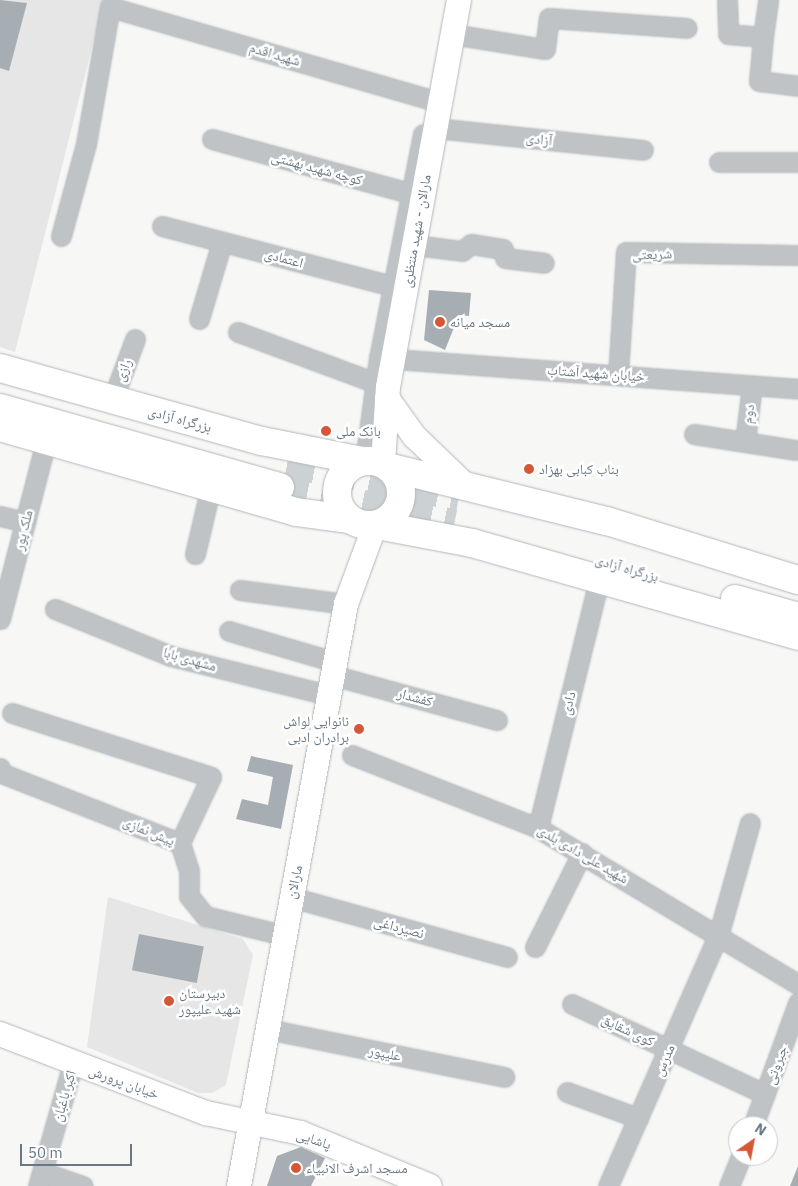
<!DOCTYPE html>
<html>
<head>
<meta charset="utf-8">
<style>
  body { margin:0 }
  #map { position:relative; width:798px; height:1186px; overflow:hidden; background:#f7f7f5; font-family:"IBM Plex Sans","Noto Naskh Arabic",sans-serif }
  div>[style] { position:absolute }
  .built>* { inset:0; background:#e5e6e5 }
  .building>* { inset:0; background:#a7aeb3; transform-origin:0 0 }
  .highway-tunnel>* { height:28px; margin-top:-14px; transform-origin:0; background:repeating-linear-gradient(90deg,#ccd1d3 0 28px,transparent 0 42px) }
  .roads { filter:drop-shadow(0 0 1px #b2b7ba) drop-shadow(0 0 1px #b2b7ba) }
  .minor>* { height:19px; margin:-9.5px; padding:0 9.5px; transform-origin:9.5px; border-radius:9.5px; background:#bfc3c6 }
  .major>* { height:24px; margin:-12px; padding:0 12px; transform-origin:12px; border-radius:12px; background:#fff }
  .highway>* { height:28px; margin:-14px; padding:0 14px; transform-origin:14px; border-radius:14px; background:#fff }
  .highway>.ring { margin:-14px; padding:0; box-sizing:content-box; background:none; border:28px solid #fff; border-radius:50% }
  .dots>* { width:14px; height:14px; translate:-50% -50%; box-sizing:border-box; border:2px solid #fff; border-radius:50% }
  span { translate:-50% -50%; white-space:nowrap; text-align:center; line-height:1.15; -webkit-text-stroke:5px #fff; paint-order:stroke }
  .street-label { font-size:14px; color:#697883 }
  .poi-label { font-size:14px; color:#697883 }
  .left { translate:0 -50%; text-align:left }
  .right { translate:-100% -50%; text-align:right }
  .north { position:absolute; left:728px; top:1116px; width:50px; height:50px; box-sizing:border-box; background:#fff; border:1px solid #c3c9cd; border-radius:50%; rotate:33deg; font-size:14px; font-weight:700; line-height:20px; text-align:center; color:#697883 }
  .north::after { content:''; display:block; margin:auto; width:18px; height:22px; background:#d45738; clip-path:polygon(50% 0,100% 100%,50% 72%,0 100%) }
  .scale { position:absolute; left:20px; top:1144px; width:112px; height:22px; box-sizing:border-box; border:2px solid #697883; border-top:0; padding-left:6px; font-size:15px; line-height:18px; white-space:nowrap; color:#697883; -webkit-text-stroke:4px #fff; paint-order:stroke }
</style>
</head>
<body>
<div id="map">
  <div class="built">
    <div style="clip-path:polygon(0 0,104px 0,15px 352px,0 347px)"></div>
    <div style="clip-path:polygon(108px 897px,243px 939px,253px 955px,226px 1085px,212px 1093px,198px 1093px,87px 1047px)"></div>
  </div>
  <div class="building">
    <div style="clip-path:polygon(0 0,27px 3px,9px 71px,0 68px)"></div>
    <div style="clip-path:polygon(429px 290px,471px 293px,469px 316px,459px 315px,445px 350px,424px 340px)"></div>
    <div style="clip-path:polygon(251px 756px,293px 765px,281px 829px,236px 819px,242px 799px,268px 805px,273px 777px,247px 771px)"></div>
    <div style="left:139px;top:934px;width:66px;height:37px;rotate:11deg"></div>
    <div style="clip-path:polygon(301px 1147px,325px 1158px,311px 1186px,267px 1186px,277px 1156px)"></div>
    <div style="clip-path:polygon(798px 1166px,798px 1186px,790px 1186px)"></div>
  </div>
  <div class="highway-tunnel">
    <div style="left:287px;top:464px;width:175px;rotate:10.9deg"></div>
    <div style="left:280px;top:487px;width:178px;rotate:11.7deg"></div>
  </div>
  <div class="roads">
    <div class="minor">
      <div style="left:727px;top:0;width:34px;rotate:88deg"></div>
      <div style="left:728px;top:34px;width:35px;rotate:5deg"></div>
      <div style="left:763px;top:37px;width:44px;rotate:95.2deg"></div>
      <div style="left:759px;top:81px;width:39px;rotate:7deg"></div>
      <div style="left:452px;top:34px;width:94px;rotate:9.2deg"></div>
      <div style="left:545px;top:49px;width:31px;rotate:-83deg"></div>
      <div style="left:549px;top:18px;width:138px;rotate:4.1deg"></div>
      <div style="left:763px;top:37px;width:37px;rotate:-82deg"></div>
      <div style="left:435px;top:128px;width:209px;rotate:6deg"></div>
      <div style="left:212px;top:139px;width:217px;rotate:15.3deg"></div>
      <div style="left:719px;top:162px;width:79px"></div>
      <div style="left:162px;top:226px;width:250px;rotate:14.6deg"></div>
      <div style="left:61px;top:236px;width:95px;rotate:-74.8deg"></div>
      <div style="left:86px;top:144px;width:139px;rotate:-80.1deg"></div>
      <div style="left:110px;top:7px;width:343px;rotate:16.1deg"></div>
      <div style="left:414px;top:245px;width:48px;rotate:7.1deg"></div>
      <div style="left:462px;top:251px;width:11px;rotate:-38deg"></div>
      <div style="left:471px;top:244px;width:32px;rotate:9deg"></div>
      <div style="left:503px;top:249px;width:9px;rotate:77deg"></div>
      <div style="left:505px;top:258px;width:39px;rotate:7deg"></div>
      <div style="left:199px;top:319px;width:80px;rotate:-73.4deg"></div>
      <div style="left:238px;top:332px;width:159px;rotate:20.3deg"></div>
      <div style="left:380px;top:358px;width:419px;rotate:4.2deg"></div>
      <div style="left:618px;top:375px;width:123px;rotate:-86.3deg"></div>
      <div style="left:626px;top:252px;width:172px;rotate:1deg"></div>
      <div style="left:112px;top:401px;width:66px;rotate:-69.6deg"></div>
      <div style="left:694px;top:434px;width:102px;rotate:9deg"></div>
      <div style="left:745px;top:442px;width:57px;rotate:-83deg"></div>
      <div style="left:365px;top:461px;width:104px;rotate:-82.3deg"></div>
      <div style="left:379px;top:358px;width:228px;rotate:-78.9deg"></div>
      <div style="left:0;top:516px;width:26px;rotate:13deg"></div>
      <div style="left:195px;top:554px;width:66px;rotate:-76.8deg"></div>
      <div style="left:240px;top:590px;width:107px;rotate:7.5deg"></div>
      <div style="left:55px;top:609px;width:125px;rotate:22.1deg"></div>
      <div style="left:171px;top:656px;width:163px;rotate:13.9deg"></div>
      <div style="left:0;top:619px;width:184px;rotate:-75.5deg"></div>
      <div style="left:229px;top:631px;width:110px;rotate:16.3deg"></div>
      <div style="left:332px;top:675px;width:171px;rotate:15.3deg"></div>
      <div style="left:12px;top:713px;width:209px;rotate:17.8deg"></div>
      <div style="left:211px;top:777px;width:73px;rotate:115.2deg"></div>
      <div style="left:352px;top:755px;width:200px;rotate:21.4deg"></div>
      <div style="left:538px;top:828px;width:303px;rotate:31deg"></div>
      <div style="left:0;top:768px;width:5px;rotate:79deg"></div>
      <div style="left:1px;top:773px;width:192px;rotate:21.4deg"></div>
      <div style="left:180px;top:843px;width:29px;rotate:72deg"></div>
      <div style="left:189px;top:871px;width:25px;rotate:90deg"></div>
      <div style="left:189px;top:896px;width:26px;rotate:51deg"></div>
      <div style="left:205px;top:916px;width:80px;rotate:13.7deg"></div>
      <div style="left:538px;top:828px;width:256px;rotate:-76.2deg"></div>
      <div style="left:291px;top:897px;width:224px;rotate:15.5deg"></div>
      <div style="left:535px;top:947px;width:105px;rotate:-63.4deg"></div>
      <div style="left:572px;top:1004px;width:213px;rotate:25deg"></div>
      <div style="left:267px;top:1029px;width:242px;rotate:11.4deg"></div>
      <div style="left:567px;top:1092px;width:76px;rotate:20.1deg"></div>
      <div style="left:753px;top:1126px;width:131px;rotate:-69.9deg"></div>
      <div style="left:42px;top:1172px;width:43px;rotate:18.9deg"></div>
      <div style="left:38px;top:1186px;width:128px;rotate:-74.1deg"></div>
      <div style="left:608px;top:1186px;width:276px;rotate:-66.3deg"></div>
      <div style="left:719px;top:933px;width:114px;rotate:-74.3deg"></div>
      <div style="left:729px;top:1186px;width:32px;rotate:-68deg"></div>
    </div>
    <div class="major">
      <div style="left:387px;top:398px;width:47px;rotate:54.6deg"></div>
      <div style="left:414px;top:436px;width:66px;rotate:43.8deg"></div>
      <div style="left:383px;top:464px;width:77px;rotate:-86.3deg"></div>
      <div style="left:388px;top:387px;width:393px;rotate:-79.6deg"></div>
      <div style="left:0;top:1034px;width:221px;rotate:21deg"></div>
      <div style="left:206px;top:1113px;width:97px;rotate:11.9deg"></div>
      <div style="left:301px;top:1133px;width:139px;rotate:22.3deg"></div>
      <div style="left:239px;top:1186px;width:592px;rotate:-79.58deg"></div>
      <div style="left:346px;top:604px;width:84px;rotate:-69.8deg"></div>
    </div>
    <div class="highway">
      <div style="left:0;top:368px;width:272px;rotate:15.6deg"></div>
      <div style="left:262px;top:441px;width:102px;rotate:11.3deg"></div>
      <div style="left:0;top:408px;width:291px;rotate:15.8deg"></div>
      <div style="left:0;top:427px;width:308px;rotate:16deg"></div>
      <div style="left:296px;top:512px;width:52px;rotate:7.7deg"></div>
      <div class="ring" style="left:337px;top:461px;width:36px;height:36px"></div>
      <div style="left:388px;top:467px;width:226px;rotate:13.9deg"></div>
      <div style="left:607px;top:521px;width:200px;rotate:17.2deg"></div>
      <div style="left:377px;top:525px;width:97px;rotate:10.7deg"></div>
      <div style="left:472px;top:543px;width:339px;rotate:15.9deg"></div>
      <div style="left:735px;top:599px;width:66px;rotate:15.9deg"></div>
    </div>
  </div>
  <div class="dots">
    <div style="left:440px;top:322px;background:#d45738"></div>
    <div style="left:326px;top:431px;background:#d45738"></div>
    <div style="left:529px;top:469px;background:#d45738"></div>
    <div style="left:359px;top:729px;background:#d45738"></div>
    <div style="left:169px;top:1001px;background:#d45738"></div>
    <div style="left:296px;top:1168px;background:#d45738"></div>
  </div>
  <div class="street-label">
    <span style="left:275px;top:54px;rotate:16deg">شهید اقدم</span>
    <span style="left:539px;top:139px;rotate:6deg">آزادی</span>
    <span style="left:317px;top:168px;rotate:15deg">کوچه شهید بهشتی</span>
    <span style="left:416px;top:231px;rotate:-80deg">مارالان - شهید منتظری</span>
    <span style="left:652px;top:254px;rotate:-2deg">شریعتی</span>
    <span style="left:284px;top:258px;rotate:15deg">اعتمادی</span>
    <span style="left:123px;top:370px;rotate:-69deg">رازی</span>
    <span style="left:596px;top:373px;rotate:4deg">خیابان شهید آشتاب</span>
    <span style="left:748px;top:414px;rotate:-83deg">دوم</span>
    <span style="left:180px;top:419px;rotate:15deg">بزرگراه آزادی</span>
    <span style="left:23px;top:530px;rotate:-76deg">ملک پور</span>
    <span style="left:627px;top:568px;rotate:16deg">بزرگراه آزادی</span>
    <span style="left:190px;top:659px;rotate:16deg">مشهدی بابا</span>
    <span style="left:415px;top:697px;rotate:15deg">کفشدار</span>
    <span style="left:568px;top:703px;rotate:-76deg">دادی</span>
    <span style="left:149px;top:831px;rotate:22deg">پیش نمازی</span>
    <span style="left:583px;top:854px;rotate:30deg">شهید علی دادی بلدی</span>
    <span style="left:294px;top:882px;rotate:-78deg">مارالان</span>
    <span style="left:399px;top:927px;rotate:15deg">نصیرداغی</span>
    <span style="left:628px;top:1030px;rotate:25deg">کوی شقایق</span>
    <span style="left:385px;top:1053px;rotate:11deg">علیپور</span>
    <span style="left:664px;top:1060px;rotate:-66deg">مدرس</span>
    <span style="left:776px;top:1065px;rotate:-70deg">جبروتی</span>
    <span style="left:124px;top:1082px;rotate:20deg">خیابان پرورش</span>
    <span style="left:64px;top:1096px;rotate:-74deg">اکبر باغبان</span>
    <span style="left:314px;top:1139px;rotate:19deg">پاشایی</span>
  </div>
  <div class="poi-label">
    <span class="left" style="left:450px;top:322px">مسجد میانه</span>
    <span class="left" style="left:336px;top:431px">بانک ملی</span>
    <span class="left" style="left:539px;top:469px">بناب کبابی بهزاد</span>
    <span class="right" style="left:349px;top:729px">نانوایی لواش<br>برادران ادبی</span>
    <span class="left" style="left:179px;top:1001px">دبیرستان<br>شهید علیپور</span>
    <span class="left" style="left:306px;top:1168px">مسجد اشرف الانبیاء</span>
  </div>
  <div class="north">N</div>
  <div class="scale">50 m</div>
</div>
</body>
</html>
